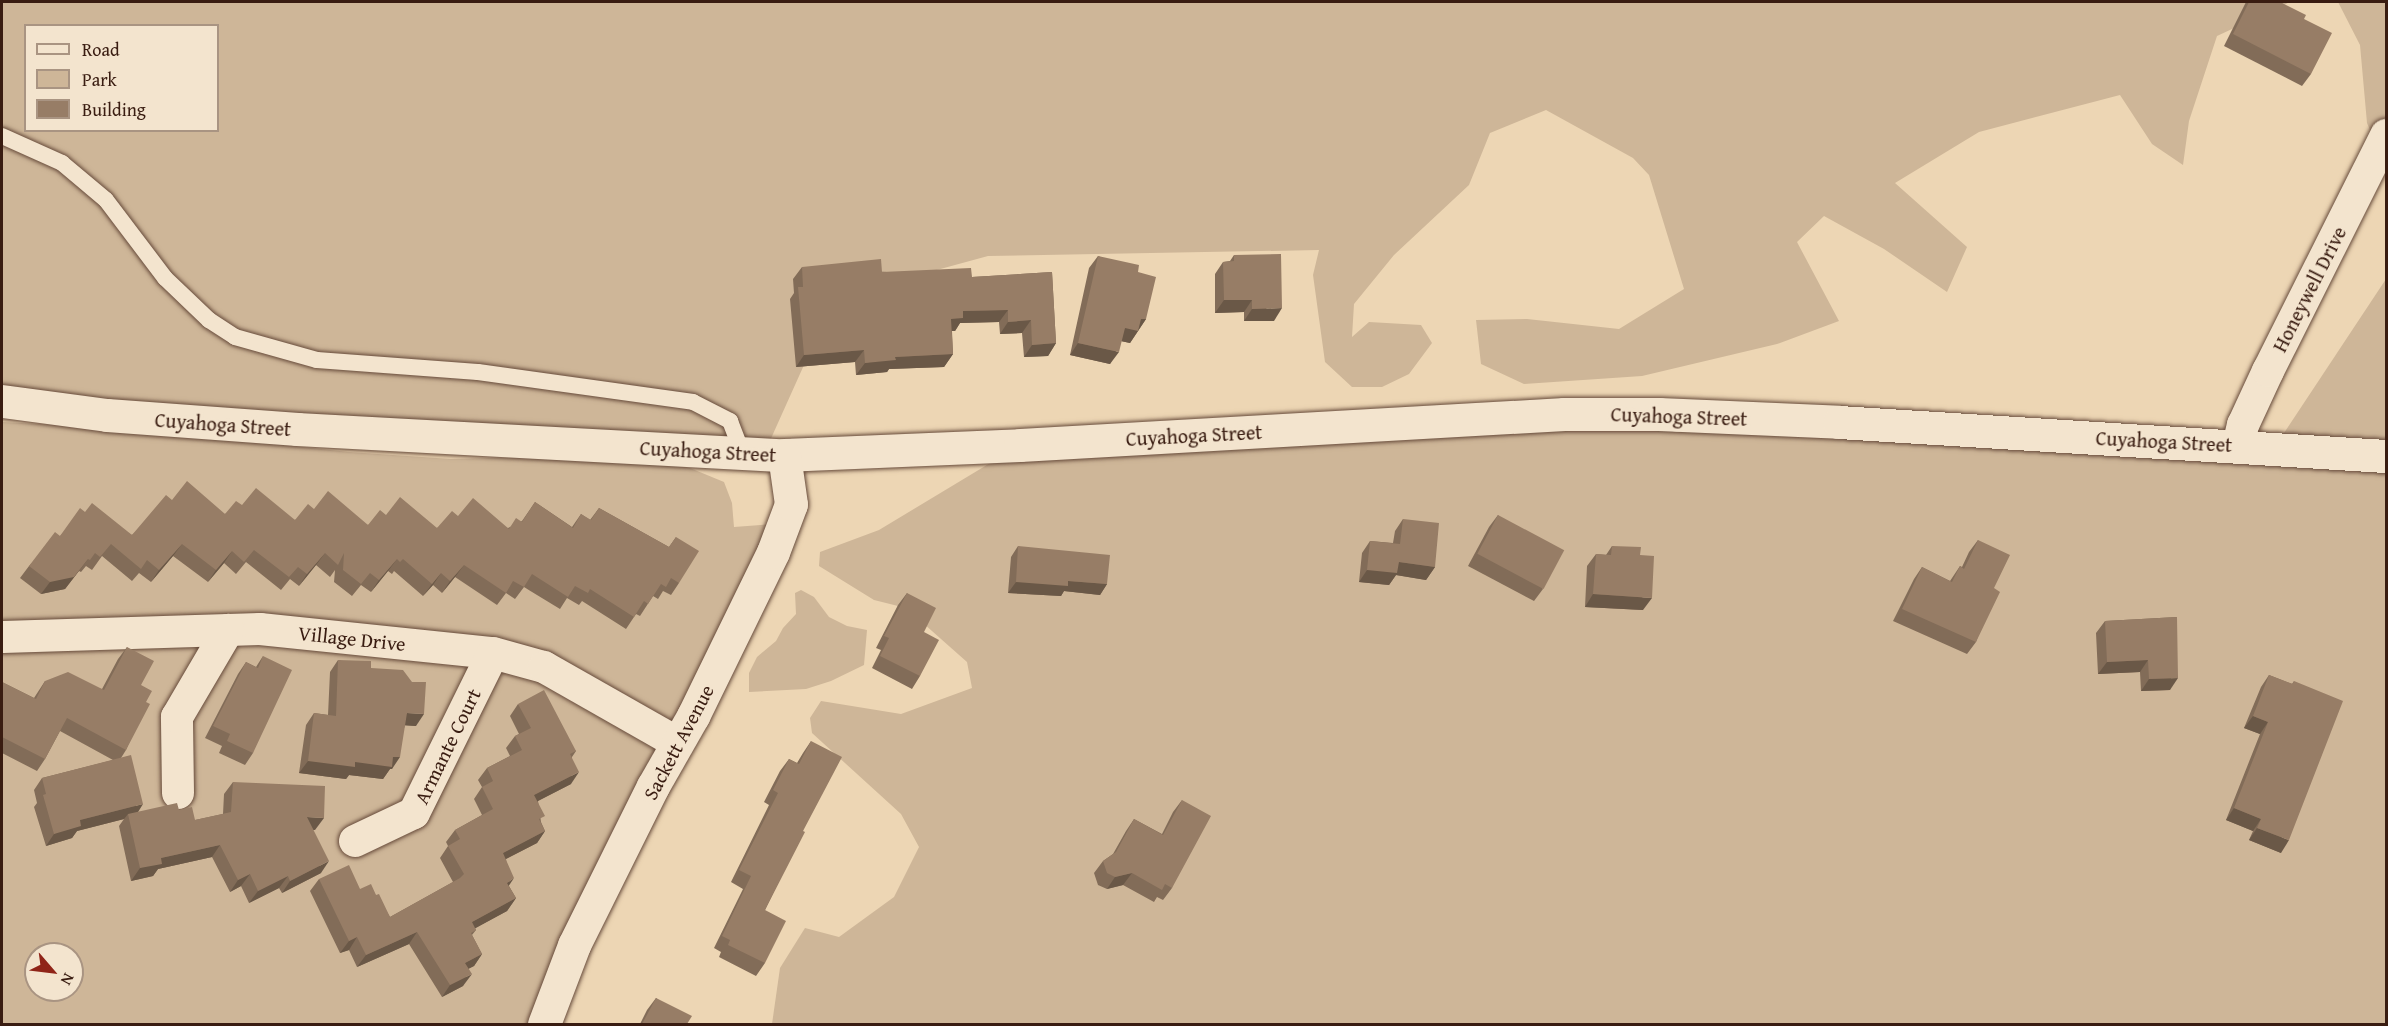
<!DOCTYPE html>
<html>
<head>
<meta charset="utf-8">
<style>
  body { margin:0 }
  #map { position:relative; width:2388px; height:1026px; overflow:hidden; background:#edd6b4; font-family:"Gentium Book Plus",serif }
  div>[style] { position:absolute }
  .green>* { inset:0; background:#ceb698 }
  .roads { filter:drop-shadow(0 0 2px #664a3a) drop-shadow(0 0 2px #664a3a) }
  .service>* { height:16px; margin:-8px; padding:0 8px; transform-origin:8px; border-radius:8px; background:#f3e4ce }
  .minor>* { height:32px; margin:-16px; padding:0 16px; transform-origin:16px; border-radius:16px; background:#f3e4ce }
  .tertiary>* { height:33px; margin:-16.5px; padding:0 16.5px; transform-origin:16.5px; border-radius:16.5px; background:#f3e4ce }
  .wall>* { inset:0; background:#826c58 }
  .shaded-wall>* { inset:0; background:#6a5847 }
  .building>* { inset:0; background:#977d66; transform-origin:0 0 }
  span { translate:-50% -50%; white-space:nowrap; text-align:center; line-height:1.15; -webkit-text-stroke:6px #f3e4ce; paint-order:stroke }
  .street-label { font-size:20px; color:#391c11 }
  .frame { position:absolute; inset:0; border:3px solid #391c11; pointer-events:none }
  .legend { position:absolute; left:24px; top:24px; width:195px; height:108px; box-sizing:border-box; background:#f3e4ce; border:2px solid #a99482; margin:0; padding:8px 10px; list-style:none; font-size:18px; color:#391c11 }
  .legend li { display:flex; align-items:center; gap:12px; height:30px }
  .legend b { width:30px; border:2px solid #a99482 }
  .north { position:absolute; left:24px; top:942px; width:60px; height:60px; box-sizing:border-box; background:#f3e4ce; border:2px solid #a99482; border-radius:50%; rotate:118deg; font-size:16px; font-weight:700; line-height:24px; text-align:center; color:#391c11 }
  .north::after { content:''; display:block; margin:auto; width:21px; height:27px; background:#8f2418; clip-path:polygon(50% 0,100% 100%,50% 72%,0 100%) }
</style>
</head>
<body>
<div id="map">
  <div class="green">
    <div style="clip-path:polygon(evenodd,2px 2px,2290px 2px,2217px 36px,2189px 121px,2183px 165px,2152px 144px,2120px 95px,1979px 132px,1895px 183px,1967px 247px,1947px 292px,1884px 249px,1824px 216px,1797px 242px,1839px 321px,1777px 344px,1642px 376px,1524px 384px,1481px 364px,1476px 320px,1527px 319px,1619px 329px,1684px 289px,1649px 175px,1633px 158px,1546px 110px,1490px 133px,1469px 185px,1394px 255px,1354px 304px,1352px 337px,1369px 322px,1421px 325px,1432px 343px,1409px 374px,1382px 387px,1352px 387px,1325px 362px,1313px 275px,1319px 250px,988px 256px,867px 289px,804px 365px,764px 454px,2px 401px,2px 2px,26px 26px,218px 26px,218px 130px,26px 130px,26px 26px)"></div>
    <div style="clip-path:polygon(2338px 2px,2386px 2px,2386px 167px,2367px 123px,2360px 45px)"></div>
    <div style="clip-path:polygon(2386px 279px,2386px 1024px,772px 1024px,780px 968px,805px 928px,839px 937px,894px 897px,919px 847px,901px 814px,812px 733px,810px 718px,821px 701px,901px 714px,972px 688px,967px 662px,906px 608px,874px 600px,819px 566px,820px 552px,879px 530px,1020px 445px,1564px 414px,2274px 448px)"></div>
    <div style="clip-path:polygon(evenodd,2px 422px,135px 429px,349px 452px,451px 459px,532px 457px,669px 465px,690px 468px,724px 482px,732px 503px,734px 527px,785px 523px,544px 1024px,2px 1024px,2px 422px,36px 954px,72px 954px,72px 990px,36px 990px,36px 954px)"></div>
    <div style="clip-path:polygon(801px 590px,814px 597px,829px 617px,847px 626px,867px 630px,864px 665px,831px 681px,806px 689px,749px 692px,749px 673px,757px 657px,776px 641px,783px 628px,796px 614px,795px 593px)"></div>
  </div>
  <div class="roads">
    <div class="service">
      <div style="left:2px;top:136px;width:66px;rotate:24.2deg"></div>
      <div style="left:62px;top:163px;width:57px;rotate:40.1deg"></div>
      <div style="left:106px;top:200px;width:98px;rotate:52.9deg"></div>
      <div style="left:165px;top:278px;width:61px;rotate:43.7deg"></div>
      <div style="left:209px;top:320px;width:31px;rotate:33deg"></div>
      <div style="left:235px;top:337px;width:85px;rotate:15.7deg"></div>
      <div style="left:317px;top:360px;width:161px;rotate:4.3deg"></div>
      <div style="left:478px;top:372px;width:217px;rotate:7.9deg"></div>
      <div style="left:693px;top:402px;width:42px;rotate:27.2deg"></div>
      <div style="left:730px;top:421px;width:34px;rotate:69deg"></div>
    </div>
    <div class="minor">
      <div style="left:2238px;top:446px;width:22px;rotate:-77deg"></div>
      <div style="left:2243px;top:425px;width:60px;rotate:-65.2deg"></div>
      <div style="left:2268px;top:371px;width:264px;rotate:-63.4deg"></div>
      <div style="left:3px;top:637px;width:257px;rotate:-1.8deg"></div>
      <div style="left:260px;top:629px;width:234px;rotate:5.9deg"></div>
      <div style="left:493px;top:653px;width:53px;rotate:15.4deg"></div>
      <div style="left:544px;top:667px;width:154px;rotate:29.6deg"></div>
      <div style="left:178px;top:793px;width:76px;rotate:-90.8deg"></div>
      <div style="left:177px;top:717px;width:101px;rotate:-59.6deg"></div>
      <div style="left:355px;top:841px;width:65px;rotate:-25.4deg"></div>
      <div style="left:414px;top:813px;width:178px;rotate:-63.7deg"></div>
    </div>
    <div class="tertiary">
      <div style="left:2px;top:401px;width:106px;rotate:7.6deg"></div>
      <div style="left:107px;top:415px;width:191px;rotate:4.2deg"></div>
      <div style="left:297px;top:429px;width:488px;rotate:3.1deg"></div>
      <div style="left:784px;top:455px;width:236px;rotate:-2.4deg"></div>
      <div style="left:1020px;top:445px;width:545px;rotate:-3.26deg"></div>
      <div style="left:1564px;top:414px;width:95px"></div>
      <div style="left:1659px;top:414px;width:180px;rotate:2.5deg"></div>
      <div style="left:1839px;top:422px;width:548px;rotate:3.56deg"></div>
      <div style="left:544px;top:1024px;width:85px;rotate:-69.2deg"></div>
      <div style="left:574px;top:945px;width:178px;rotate:-63.6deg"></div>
      <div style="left:653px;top:786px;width:81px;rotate:-60.3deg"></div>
      <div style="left:693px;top:716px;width:182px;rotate:-64deg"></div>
      <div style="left:773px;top:552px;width:51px;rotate:-69.4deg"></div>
      <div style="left:791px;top:504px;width:49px;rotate:-98.1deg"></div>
    </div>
  </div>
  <div class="wall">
    <div style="clip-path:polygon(2246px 2px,2280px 2px,2304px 19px,2311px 74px,2302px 86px,2224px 46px)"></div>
    <div style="clip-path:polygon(1234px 255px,1274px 321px,1244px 321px,1244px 312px,1215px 313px,1215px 274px,1223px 262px,1230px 261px)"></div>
    <div style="clip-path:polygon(1098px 256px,1138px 272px,1146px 319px,1130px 343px,1121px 341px,1110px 364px,1070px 355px,1089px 268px)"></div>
    <div style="clip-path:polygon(802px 267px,972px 277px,1052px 272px,1056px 343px,1048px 356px,1024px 357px,1022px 333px,1000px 334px,999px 322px,960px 323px,955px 331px,952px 331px,953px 354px,944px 367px,889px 369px,887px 372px,856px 375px,855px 362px,796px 367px,790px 299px,794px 293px,793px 279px)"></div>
    <div style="clip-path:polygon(172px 500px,225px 514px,242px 505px,295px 520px,314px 509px,368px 525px,386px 515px,437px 528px,458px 516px,508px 528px,522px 521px,535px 502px,572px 527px,581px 514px,590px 520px,599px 508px,669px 547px,676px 537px,679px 583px,671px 595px,663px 591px,658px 599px,653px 596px,640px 616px,636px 614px,626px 629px,582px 601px,579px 605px,567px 598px,560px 609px,524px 587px,515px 599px,506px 593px,497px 605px,455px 577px,442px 593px,433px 585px,423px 596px,394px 571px,392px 574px,388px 571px,371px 592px,361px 585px,352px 596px,334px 582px,335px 570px,330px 577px,316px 565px,299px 586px,290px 579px,281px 590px,246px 562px,236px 574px,224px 563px,208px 582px,173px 556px,151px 582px,139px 573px,132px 581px,102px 556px,92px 570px,86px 566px,81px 572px,79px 571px,65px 589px,41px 594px,20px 578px,29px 566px,85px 512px,132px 535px)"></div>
    <div style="clip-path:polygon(1498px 515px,1543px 589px,1534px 601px,1468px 566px,1489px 527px)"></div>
    <div style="clip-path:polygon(1403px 519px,1435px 567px,1426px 580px,1396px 575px,1389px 585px,1359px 582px,1362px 553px,1370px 541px,1393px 543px,1395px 531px)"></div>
    <div style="clip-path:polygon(1978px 540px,1994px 588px,1976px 642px,1967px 654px,1893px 621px,1914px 579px,1922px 567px,1950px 581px,1960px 566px,1962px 567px,1969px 552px)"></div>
    <div style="clip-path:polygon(1018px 546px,1107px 584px,1100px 595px,1064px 591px,1061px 596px,1008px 593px,1011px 557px)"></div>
    <div style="clip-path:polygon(1612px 546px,1640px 555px,1643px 610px,1585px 607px,1587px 566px,1596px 554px,1606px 555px)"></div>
    <div style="clip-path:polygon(907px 593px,924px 632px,920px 676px,912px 689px,872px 668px,881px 650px,876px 648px,898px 605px)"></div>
    <div style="clip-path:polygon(2177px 617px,2170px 690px,2141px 691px,2140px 672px,2098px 674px,2096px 633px,2105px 621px)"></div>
    <div style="clip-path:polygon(127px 647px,146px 702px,126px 750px,121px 758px,138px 812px,179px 810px,195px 820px,223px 814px,224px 794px,233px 782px,315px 830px,313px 830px,321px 873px,282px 893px,279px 888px,249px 903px,241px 886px,230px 892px,212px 857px,158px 869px,153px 876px,131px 881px,119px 826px,124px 819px,77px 831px,72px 838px,46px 846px,34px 807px,37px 803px,34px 790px,42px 778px,113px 760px,60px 731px,45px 759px,37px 771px,2px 753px,2px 682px,34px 698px,45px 681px,102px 689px,118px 659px)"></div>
    <div style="clip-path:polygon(263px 656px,253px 753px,245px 765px,219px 753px,222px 746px,205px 738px,238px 674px,246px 662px,256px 667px)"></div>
    <div style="clip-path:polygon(338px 660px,371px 668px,416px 726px,405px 725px,392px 769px,390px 769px,383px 779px,349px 775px,346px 779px,299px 773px,306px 725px,314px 713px,328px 715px,330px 672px)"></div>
    <div style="clip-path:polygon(2269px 675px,2292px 684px,2294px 681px,2281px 853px,2249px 840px,2253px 831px,2226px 820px,2260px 734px,2244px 728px,2261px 687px)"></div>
    <div style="clip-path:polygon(518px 704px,576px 751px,572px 757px,571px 784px,538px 801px,541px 822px,545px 831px,537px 843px,506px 859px,509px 886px,516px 898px,507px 911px,475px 928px,476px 930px,472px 935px,482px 954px,474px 966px,469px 968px,463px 986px,442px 997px,409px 944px,357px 967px,349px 950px,340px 953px,310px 891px,319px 879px,360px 889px,376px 895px,390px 917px,453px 882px,440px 858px,448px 846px,446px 842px,455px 830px,482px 815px,474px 799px,482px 787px,478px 780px,487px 768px,510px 756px,506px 748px,515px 736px,519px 734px,510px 716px)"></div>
    <div style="clip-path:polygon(811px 741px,803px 831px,765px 910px,765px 963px,756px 976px,719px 957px,721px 952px,714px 948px,743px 889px,731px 882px,769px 805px,764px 802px,780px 771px,789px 759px,797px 763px,803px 753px)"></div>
    <div style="clip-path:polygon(1182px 800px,1172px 888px,1163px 900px,1157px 897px,1154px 902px,1123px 885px,1107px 889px,1098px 885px,1094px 873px,1103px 861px,1113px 854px,1126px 831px,1134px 819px,1162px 834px,1173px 812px)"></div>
    <div style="clip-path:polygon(656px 998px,687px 1024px,640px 1024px,647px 1010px)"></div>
  </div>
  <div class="shaded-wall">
    <div style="clip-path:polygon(1224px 300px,1252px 300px,1244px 312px,1215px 313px)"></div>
    <div style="clip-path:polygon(1282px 308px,1274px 321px,1244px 321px,1252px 309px)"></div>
    <div style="clip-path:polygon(1008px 310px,999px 322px,960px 323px,955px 331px,943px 331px,951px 319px,963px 311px)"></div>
    <div style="clip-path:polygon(1141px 319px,1146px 319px,1130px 343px,1116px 340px,1125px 328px)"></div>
    <div style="clip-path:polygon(1031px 320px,1022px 333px,1000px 334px,1008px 322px)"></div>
    <div style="clip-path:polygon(1056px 343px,1048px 356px,1024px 357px,1032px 345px)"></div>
    <div style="clip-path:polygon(1078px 343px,1119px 352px,1110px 364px,1070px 355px)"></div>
    <div style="clip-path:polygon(864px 350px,855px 362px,796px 367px,804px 355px)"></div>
    <div style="clip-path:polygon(953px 354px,944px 367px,889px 369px,887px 372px,856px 375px,865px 363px,895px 357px)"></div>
    <div style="clip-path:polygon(182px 544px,173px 556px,151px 582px,159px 570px)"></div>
    <div style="clip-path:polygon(232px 551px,224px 563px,208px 582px,216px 570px)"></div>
    <div style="clip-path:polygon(325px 553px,316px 565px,299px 586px,307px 574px)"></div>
    <div style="clip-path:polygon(88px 559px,65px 589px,41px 594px,50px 582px)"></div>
    <div style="clip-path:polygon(397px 559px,388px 571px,371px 592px,379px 580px)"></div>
    <div style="clip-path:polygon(1399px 562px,1435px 567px,1426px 580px,1396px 575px,1389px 585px,1359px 582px,1367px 570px)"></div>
    <div style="clip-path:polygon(464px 565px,455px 577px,442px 593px,450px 581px)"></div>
    <div style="clip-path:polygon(441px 573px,433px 585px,423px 596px,432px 584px)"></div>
    <div style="clip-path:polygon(1068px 581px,1107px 584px,1100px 595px,1064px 591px,1061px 596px,1008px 593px,1016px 582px)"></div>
    <div style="clip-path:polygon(1593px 594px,1652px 598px,1643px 610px,1585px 607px)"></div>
    <div style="clip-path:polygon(2148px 660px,2140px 672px,2098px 674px,2107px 662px)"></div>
    <div style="clip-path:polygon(2178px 678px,2170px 690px,2141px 691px,2149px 679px)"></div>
    <div style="clip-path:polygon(407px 713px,424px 714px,416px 726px,398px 725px)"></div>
    <div style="clip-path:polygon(2253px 716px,2268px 722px,2260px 734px,2244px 728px)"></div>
    <div style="clip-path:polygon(393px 757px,400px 757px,392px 769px,390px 769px,383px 779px,349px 775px,346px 779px,299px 773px,308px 761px,355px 762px)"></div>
    <div style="clip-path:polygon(579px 772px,571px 784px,526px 807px,534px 795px)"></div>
    <div style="clip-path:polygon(143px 804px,135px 817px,128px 814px,124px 819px,77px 831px,72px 838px,46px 846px,54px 834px,80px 820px)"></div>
    <div style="clip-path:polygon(2234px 808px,2261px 819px,2253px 831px,2226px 820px)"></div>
    <div style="clip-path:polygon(307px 817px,324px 818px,315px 830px,298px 829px)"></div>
    <div style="clip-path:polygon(2257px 828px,2289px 840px,2281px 853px,2249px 840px)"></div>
    <div style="clip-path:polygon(545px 831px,537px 843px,494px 865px,503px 853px)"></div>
    <div style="clip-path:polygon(220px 845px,212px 857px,158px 869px,153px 876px,131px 881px,140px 868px,161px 858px)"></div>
    <div style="clip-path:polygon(329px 861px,321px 873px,282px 893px,290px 881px)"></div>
    <div style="clip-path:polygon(1132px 873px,1123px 885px,1107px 889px,1115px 877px)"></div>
    <div style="clip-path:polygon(250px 874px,241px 886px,230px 892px,238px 880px)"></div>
    <div style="clip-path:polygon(288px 876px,279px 888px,249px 903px,258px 891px)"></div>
    <div style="clip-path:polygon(514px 878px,506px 890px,507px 883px)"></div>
    <div style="clip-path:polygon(516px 898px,507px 911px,463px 935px,472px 922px)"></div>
    <div style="clip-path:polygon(417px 932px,409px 944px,357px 967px,366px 955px)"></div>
    <div style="clip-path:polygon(357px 937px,349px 950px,340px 953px,349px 941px)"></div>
    <div style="clip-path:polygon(482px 954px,474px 966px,457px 975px,465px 963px)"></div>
    <div style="clip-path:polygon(472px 974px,463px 986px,442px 997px,450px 985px)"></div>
  </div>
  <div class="building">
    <div style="clip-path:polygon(2249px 2px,2280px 2px,2306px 15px,2304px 19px,2332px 33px,2311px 74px,2233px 34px)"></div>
    <div style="clip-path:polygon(1281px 254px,1282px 308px,1252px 309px,1252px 300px,1224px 300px,1223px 262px,1234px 261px,1234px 255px)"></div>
    <div style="clip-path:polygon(1098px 256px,1139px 265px,1138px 272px,1156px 277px,1146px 319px,1141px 319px,1138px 331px,1125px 328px,1119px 352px,1078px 343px)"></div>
    <div style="clip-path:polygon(881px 259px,882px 272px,971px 268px,972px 277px,1052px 272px,1056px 343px,1032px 345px,1031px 320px,1008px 322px,1008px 310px,963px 311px,963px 318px,951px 319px,953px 354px,895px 357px,896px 360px,865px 363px,864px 350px,804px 355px,798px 287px,803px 287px,802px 267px)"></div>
    <div style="clip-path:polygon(187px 481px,225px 514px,236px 501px,242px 505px,256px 488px,295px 520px,308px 504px,314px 509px,328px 491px,368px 525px,380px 510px,386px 515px,400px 497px,437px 528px,452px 511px,458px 516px,473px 498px,509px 529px,516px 518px,522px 522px,535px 502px,573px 528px,581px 514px,591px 520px,599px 508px,669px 547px,676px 537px,699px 551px,679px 583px,671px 578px,666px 587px,661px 584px,648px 604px,644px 601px,634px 617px,590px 589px,588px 593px,575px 586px,568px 597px,532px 574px,524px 587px,513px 581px,506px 593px,464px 565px,450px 581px,441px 573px,432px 584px,403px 559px,400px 562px,397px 559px,379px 580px,370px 573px,361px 584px,343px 570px,344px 553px,338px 565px,325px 553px,307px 574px,298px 567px,289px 577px,254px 550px,244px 562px,232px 551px,216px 570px,182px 544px,159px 570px,147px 560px,141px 569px,111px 544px,100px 557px,95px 553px,90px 560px,88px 559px,74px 577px,50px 582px,29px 566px,55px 532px,60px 536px,80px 508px,85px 512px,92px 503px,132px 535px,166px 495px,172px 500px)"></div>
    <div style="left:1498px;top:515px;width:75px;height:44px;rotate:28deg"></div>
    <div style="clip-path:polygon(1403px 519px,1439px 523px,1435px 567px,1399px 562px,1397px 573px,1367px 570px,1370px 541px,1400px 544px)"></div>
    <div style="clip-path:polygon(1978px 540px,2010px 555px,1994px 588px,2000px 592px,1976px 642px,1902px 609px,1922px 567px,1952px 582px,1960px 566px,1964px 569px)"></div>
    <div style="clip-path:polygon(1018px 546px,1110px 555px,1107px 584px,1068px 581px,1068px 586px,1016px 582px)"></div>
    <div style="clip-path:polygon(1612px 546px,1641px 547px,1640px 555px,1654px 556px,1652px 598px,1593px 594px,1596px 554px,1611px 555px)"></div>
    <div style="clip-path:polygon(907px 593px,936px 608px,924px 632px,939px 640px,920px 676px,880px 656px,889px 638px,884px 636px)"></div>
    <div style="clip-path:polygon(2177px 617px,2178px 678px,2149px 679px,2148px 660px,2107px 662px,2105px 621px)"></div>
    <div style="clip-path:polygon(127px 647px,154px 661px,141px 685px,152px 691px,146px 702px,150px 704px,126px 750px,67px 718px,45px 759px,2px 737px,2px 682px,36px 699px,45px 681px,68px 672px,104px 690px)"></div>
    <div style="clip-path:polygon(263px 656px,292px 670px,253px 753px,227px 741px,230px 734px,213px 726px,246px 662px,258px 668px)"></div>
    <div style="clip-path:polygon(338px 660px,371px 661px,371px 668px,403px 670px,412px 682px,426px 682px,424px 714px,407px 713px,400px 757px,393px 757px,392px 767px,355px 762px,355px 767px,308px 761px,314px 713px,336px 716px)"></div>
    <div style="clip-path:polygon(2269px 675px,2293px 684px,2294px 681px,2343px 701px,2289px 840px,2257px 828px,2261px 819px,2234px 808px,2268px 722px,2253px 716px)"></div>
    <div style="clip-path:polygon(544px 690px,576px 751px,570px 754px,579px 772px,534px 795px,545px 816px,539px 819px,545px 831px,503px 853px,514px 878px,507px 883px,516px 898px,472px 922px,476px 930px,471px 933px,482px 954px,465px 963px,472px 974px,450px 985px,417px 932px,366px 955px,357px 937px,349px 941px,319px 879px,349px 865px,360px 889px,371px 884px,376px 895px,379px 894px,390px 917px,460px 878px,464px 874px,448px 846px,460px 839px,455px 830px,493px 809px,482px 787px,493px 781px,487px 768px,522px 750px,515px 736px,531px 728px,518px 704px)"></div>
    <div style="clip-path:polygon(811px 741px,842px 757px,803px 831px,805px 832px,765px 910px,786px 921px,765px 963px,728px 945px,730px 940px,722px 936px,751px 876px,739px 870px,778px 793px,773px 790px,789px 759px,799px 764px)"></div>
    <div style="clip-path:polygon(131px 755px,143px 804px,80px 820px,81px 826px,54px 834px,43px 795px,46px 794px,42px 778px)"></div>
    <div style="clip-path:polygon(233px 782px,325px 786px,324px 818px,307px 817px,329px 861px,290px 881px,288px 876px,258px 891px,250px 874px,238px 880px,220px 845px,161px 858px,162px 864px,140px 868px,128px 814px,177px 803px,179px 810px,192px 807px,195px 820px,231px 812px)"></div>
    <div style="clip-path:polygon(1182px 800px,1211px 816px,1172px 888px,1165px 884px,1162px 890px,1132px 873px,1115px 877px,1107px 873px,1103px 861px,1116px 852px,1134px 819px,1163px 835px)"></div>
    <div style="clip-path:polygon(656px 998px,692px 1016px,687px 1024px,642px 1024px)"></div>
  </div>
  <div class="street-label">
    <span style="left:2309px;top:289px;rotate:-63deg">Honeywell Drive</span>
    <span style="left:1679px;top:416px;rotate:2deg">Cuyahoga Street</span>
    <span style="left:223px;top:424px;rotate:4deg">Cuyahoga Street</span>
    <span style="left:1194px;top:435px;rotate:-3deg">Cuyahoga Street</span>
    <span style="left:2164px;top:441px;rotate:3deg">Cuyahoga Street</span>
    <span style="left:708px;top:451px;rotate:3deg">Cuyahoga Street</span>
    <span style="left:352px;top:638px;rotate:6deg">Village Drive</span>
    <span style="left:678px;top:742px;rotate:-62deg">Sackett Avenue</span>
    <span style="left:447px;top:746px;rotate:-64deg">Armante Court</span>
  </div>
  <div class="frame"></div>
  <ul class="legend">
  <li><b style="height:8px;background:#f3e4ce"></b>Road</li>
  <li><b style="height:16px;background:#ceb698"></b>Park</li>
  <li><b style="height:16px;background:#977d66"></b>Building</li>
  </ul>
  <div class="north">N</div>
</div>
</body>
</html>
